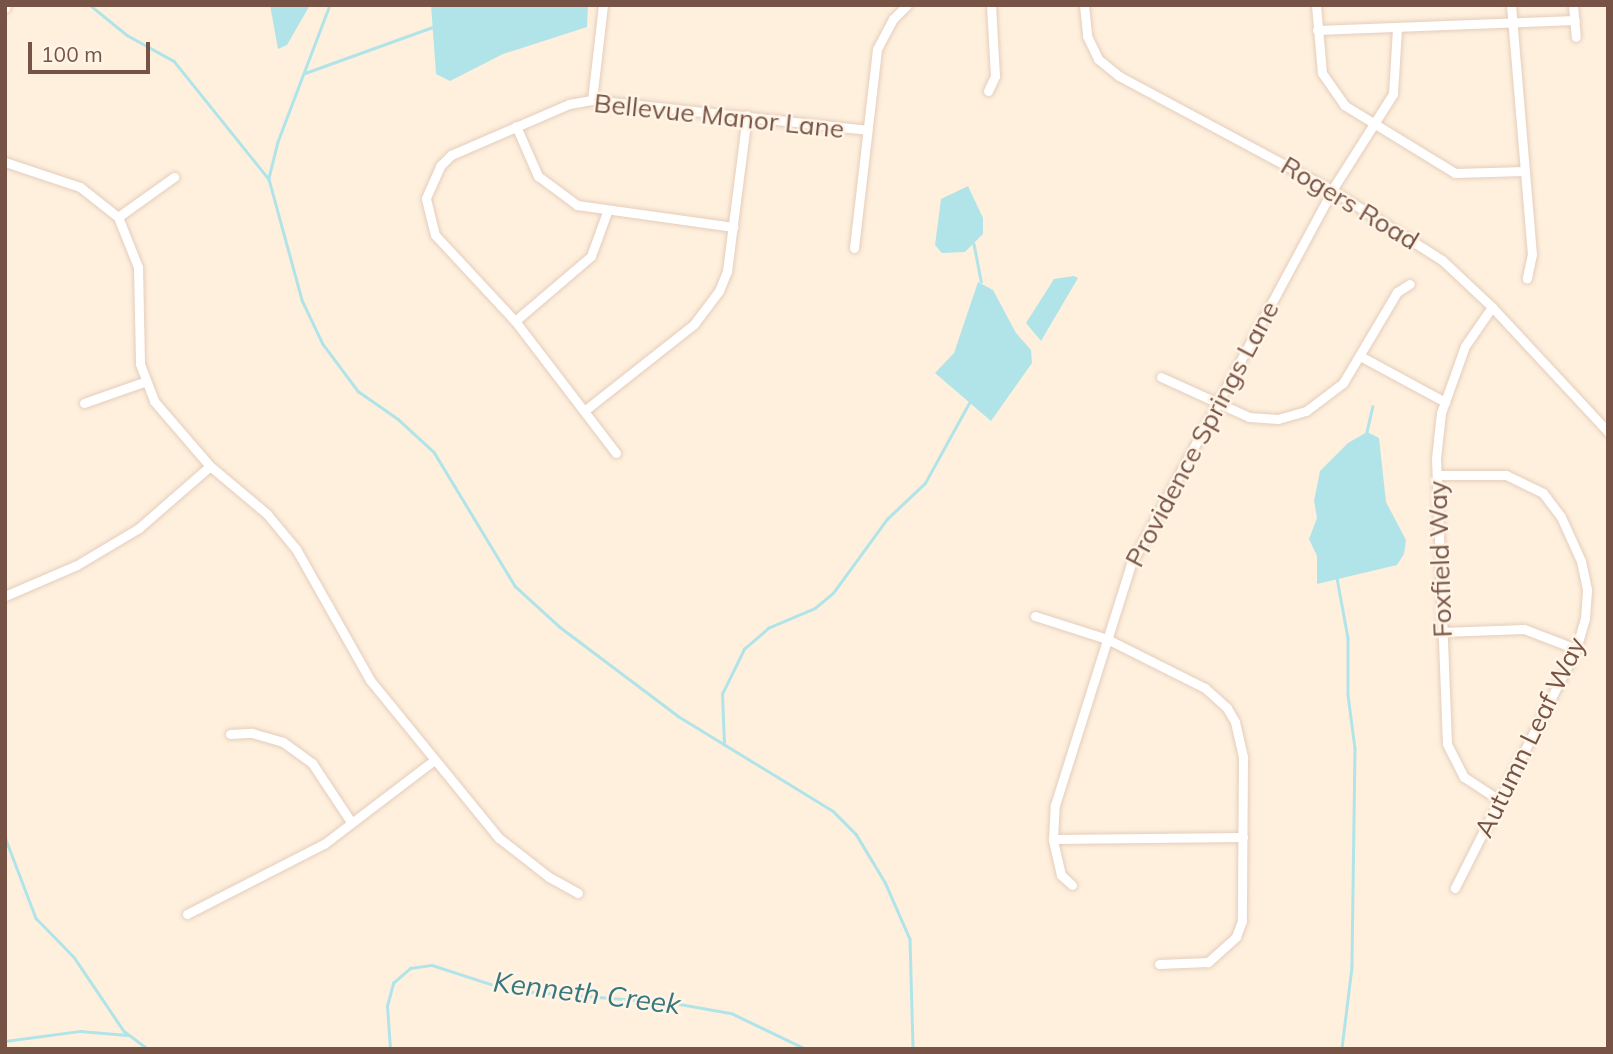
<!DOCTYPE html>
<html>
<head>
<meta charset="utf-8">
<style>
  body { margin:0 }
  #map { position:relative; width:1613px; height:1054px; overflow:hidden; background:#fef0dd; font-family:Mulish,sans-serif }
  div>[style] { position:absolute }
  .water>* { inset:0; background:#b1e4e9 }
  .stream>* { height:2.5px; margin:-1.25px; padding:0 1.25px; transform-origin:1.25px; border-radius:1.25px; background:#b1e4e9 }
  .roads { filter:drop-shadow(0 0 2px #e5cdbc) drop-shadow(0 0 2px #e5cdbc) }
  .minor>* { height:9px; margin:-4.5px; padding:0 4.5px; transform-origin:4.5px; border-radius:4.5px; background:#fff }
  span { translate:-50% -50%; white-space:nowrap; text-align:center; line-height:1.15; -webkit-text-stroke:5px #fff4e6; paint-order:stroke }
  .street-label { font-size:26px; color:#765344 }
  .water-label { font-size:28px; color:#36767d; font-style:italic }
  .frame { position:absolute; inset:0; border:7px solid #765344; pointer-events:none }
  .scale { position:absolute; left:28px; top:42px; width:122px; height:32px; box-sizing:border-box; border:4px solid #765344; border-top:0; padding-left:9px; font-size:21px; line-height:24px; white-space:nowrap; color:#765344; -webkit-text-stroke:5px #fff4e6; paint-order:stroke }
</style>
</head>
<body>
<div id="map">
  <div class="water">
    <div style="clip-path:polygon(270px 5px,310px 5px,287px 45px,278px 49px)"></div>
    <div style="clip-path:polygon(431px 5px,588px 5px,587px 27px,503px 54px,450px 81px,436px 74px)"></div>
    <div style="clip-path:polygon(968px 186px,983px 218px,983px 234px,965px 252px,942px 253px,935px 245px,941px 199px)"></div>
    <div style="clip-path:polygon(1074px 276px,1078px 278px,1041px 341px,1026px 323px,1054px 279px)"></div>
    <div style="clip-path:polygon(978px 282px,993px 290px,1016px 333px,1031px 350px,1032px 363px,991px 421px,935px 373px,954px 353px)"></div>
    <div style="clip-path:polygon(1367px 432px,1379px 438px,1386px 502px,1406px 540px,1404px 554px,1397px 565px,1317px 584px,1317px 556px,1309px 539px,1317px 518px,1314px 501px,1320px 471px,1348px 443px)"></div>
  </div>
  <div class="stream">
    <div style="left:90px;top:5px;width:48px;rotate:39deg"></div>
    <div style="left:127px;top:35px;width:54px;rotate:29deg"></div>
    <div style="left:174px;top:61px;width:151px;rotate:51.2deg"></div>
    <div style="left:330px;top:5px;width:147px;rotate:110.8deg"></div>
    <div style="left:278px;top:142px;width:38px;rotate:104deg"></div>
    <div style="left:269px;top:179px;width:125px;rotate:74.7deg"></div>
    <div style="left:302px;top:300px;width:49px;rotate:64.5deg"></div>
    <div style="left:323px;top:344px;width:59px;rotate:53.3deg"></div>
    <div style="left:358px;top:391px;width:49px;rotate:35deg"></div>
    <div style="left:398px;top:419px;width:49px;rotate:42.5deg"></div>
    <div style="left:434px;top:452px;width:157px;rotate:58.8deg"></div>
    <div style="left:515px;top:586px;width:61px;rotate:42.3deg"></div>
    <div style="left:560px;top:627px;width:148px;rotate:37deg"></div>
    <div style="left:678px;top:716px;width:182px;rotate:31.5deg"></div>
    <div style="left:833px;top:811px;width:33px;rotate:45deg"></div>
    <div style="left:856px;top:834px;width:56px;rotate:58.9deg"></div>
    <div style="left:885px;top:882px;width:62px;rotate:66.3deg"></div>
    <div style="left:910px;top:939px;width:110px;rotate:88.4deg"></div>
    <div style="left:305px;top:73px;width:136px;rotate:-19.8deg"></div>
    <div style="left:974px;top:244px;width:38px;rotate:79deg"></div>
    <div style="left:1366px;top:434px;width:28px;rotate:-77deg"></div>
    <div style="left:1337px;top:578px;width:61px;rotate:79.6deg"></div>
    <div style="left:1348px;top:638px;width:57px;rotate:90deg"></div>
    <div style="left:1348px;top:695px;width:53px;rotate:82.5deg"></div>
    <div style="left:1355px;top:748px;width:219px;rotate:90.8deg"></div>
    <div style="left:1352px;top:967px;width:83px;rotate:97deg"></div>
    <div style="left:724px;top:745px;width:51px;rotate:-92.2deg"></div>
    <div style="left:722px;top:694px;width:50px;rotate:-63.9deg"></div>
    <div style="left:744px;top:649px;width:32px;rotate:-41deg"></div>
    <div style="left:768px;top:628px;width:51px;rotate:-23.1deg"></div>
    <div style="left:815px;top:608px;width:23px;rotate:-40deg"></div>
    <div style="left:833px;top:593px;width:92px;rotate:-53.9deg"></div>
    <div style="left:887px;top:519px;width:52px;rotate:-43.5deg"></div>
    <div style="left:925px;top:483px;width:91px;rotate:-61.2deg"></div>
    <div style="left:5px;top:837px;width:87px;rotate:69.1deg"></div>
    <div style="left:36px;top:918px;width:54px;rotate:45.7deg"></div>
    <div style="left:74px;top:957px;width:89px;rotate:56deg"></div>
    <div style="left:124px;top:1031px;width:30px;rotate:37deg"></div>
    <div style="left:5px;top:1041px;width:76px;rotate:-7.6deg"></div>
    <div style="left:80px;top:1031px;width:47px;rotate:4.9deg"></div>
    <div style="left:390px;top:1049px;width:43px;rotate:-94deg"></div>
    <div style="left:387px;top:1006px;width:24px;rotate:-75deg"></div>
    <div style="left:393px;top:983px;width:23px;rotate:-41deg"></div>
    <div style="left:410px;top:968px;width:22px;rotate:-8deg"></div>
    <div style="left:432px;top:965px;width:81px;rotate:18deg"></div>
    <div style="left:509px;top:990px;width:166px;rotate:4.5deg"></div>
    <div style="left:674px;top:1003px;width:58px;rotate:10deg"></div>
    <div style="left:731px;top:1013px;width:83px;rotate:25.6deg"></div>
  </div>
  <div class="roads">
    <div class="minor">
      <div style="left:1084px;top:5px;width:31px;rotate:84deg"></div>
      <div style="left:1087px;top:36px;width:25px;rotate:64deg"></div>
      <div style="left:1098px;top:59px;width:27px;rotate:39deg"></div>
      <div style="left:1119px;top:76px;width:242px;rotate:28.2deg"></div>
      <div style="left:1332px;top:190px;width:130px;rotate:32.5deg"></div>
      <div style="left:1442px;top:260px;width:69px;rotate:43.2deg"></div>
      <div style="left:1492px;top:307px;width:171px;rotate:47.1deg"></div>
      <div style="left:1316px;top:5px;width:68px;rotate:85deg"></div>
      <div style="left:1322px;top:73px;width:39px;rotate:55deg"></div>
      <div style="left:1344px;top:105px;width:130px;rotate:31.5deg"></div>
      <div style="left:1455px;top:173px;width:70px;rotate:-1.6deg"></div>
      <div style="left:1511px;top:5px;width:250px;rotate:85.2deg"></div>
      <div style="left:1532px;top:254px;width:25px;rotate:102deg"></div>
      <div style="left:1573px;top:5px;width:32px;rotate:85deg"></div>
      <div style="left:5px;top:8px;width:3px;rotate:-72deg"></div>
      <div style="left:1317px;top:30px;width:258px;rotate:-2.2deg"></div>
      <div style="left:988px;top:91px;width:17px;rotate:-65deg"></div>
      <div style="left:995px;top:76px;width:71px;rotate:-93.2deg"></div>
      <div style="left:592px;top:100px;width:96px;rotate:-83.4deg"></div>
      <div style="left:516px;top:126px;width:55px;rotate:66.3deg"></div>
      <div style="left:538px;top:176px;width:49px;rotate:36.6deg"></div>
      <div style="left:577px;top:205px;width:158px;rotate:8deg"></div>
      <div style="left:5px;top:162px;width:79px;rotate:18.4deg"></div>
      <div style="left:80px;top:187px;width:48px;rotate:38.3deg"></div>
      <div style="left:118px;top:217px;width:54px;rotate:68.2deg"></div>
      <div style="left:138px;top:267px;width:97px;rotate:88.8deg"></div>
      <div style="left:140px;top:364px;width:40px;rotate:69deg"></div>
      <div style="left:154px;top:401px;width:86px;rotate:49.3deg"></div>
      <div style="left:210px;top:466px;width:75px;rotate:40.1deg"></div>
      <div style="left:267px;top:514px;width:45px;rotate:50.4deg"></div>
      <div style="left:296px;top:549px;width:150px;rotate:60.5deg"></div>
      <div style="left:370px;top:680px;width:204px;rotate:50.8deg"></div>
      <div style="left:499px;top:838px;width:63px;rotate:38deg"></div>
      <div style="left:549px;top:877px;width:33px;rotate:29deg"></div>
      <div style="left:118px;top:217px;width:69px;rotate:-35.5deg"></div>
      <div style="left:854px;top:248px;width:200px;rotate:-83.4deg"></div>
      <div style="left:877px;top:49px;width:34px;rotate:-62deg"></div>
      <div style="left:893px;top:19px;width:20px;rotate:-45deg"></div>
      <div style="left:1492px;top:307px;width:47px;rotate:124.7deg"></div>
      <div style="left:1465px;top:346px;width:71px;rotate:109.7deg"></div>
      <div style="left:1441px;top:413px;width:45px;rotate:96.3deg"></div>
      <div style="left:1436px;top:458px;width:286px;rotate:87.8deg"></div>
      <div style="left:1447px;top:744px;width:37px;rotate:63deg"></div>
      <div style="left:1464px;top:777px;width:42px;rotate:33.3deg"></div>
      <div style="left:515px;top:321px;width:100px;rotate:-40.5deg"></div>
      <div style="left:591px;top:256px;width:47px;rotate:-70deg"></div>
      <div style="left:1360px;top:356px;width:97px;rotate:28.4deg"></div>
      <div style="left:1161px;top:377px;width:97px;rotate:24.4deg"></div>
      <div style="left:1249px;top:417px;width:29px;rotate:4deg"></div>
      <div style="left:1278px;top:419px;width:29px;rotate:-16deg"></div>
      <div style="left:1306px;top:411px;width:46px;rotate:-37.1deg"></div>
      <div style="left:1343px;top:383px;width:106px;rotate:-59.3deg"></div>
      <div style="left:1397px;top:292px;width:15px;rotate:-32deg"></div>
      <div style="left:84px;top:403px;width:64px;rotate:-19.3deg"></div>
      <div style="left:584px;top:411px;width:140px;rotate:-38.3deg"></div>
      <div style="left:694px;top:324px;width:41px;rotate:-52.9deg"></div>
      <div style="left:719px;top:291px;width:22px;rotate:-68deg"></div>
      <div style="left:727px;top:271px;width:157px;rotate:-82.7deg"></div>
      <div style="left:616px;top:453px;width:166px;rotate:-127.4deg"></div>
      <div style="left:515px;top:321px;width:117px;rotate:-132.9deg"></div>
      <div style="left:435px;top:235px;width:38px;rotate:-104deg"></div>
      <div style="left:426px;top:198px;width:35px;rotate:-66deg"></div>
      <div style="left:440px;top:166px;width:16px;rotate:-45deg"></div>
      <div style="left:451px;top:155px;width:129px;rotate:-23.4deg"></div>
      <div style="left:569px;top:104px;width:23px;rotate:-10deg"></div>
      <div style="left:592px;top:100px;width:276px;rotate:6.2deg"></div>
      <div style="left:1437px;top:475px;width:69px"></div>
      <div style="left:1506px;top:475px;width:41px;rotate:25.9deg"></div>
      <div style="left:1543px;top:493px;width:30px;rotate:53deg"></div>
      <div style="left:1561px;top:517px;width:48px;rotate:65.6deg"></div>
      <div style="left:1581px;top:561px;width:30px;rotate:78deg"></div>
      <div style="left:1587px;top:590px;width:28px;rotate:94deg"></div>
      <div style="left:1585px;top:618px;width:32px;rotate:106deg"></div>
      <div style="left:1576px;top:649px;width:268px;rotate:116.9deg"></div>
      <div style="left:5px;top:596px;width:78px;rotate:-23.3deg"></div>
      <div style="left:77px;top:565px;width:72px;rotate:-30.8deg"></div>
      <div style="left:139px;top:528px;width:94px;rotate:-41.1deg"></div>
      <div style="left:1035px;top:616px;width:76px;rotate:17.7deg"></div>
      <div style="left:1107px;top:639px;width:110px;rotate:26.6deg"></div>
      <div style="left:1205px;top:688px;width:30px;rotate:42deg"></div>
      <div style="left:1227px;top:708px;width:16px;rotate:60deg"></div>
      <div style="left:1235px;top:722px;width:37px;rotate:77deg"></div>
      <div style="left:1243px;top:758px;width:163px;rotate:90.4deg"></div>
      <div style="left:1242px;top:921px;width:17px;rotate:111deg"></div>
      <div style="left:1236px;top:937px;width:38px;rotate:138deg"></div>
      <div style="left:1208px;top:962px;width:49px;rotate:177.7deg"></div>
      <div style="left:1442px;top:632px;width:82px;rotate:-2.1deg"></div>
      <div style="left:1524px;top:629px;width:56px;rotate:21deg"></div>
      <div style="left:230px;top:734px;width:22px;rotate:-3deg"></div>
      <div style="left:252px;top:733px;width:32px;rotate:16deg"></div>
      <div style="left:283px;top:742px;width:36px;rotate:36deg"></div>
      <div style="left:312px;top:763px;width:71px;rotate:56.5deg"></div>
      <div style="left:1053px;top:839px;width:190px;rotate:-0.6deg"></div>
      <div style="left:1072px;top:885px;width:15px;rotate:-138deg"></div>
      <div style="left:1061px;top:875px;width:37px;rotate:-103deg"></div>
      <div style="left:1053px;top:839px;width:34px;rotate:-87deg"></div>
      <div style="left:1055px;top:805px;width:253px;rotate:-72.5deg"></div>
      <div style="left:1131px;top:564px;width:425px;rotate:-61.7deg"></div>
      <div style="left:1332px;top:190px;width:114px;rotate:-57.6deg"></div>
      <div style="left:1393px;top:94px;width:66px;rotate:-86.5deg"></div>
      <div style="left:187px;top:914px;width:154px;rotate:-27.1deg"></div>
      <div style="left:324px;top:844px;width:137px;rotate:-37.3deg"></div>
    </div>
  </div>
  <div class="street-label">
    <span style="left:719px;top:116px;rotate:6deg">Bellevue Manor Lane</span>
    <span style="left:1350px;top:203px;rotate:31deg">Rogers Road</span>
    <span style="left:1202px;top:434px;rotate:-62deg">Providence Springs Lane</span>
    <span style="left:1440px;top:559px;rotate:-92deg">Foxfield Way</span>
    <span style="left:1530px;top:737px;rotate:-64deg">Autumn Leaf Way</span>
  </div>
  <div class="water-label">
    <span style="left:587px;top:993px;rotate:7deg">Kenneth Creek</span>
  </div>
  <div class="frame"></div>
  <div class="scale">100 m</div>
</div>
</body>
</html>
